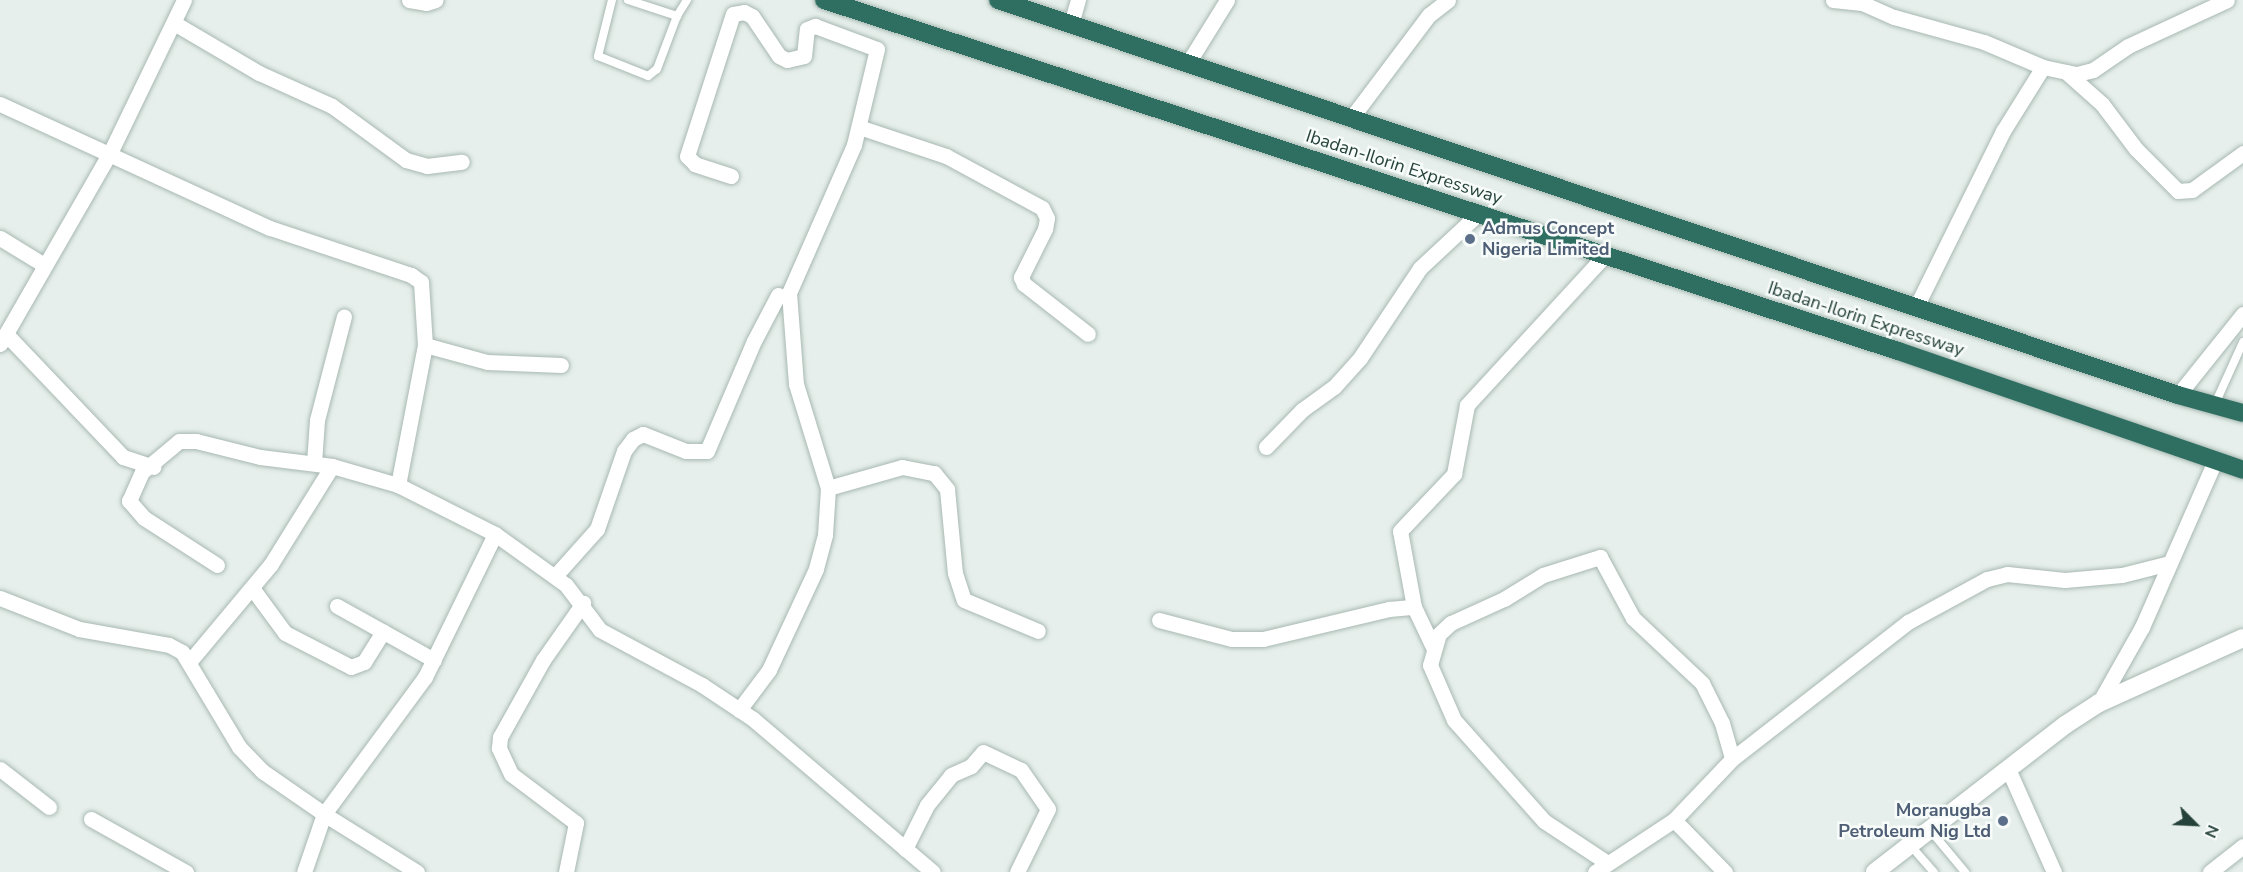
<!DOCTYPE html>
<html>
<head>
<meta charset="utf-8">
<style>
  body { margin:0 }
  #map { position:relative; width:2243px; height:872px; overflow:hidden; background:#e6efeb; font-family:"Nunito Sans",sans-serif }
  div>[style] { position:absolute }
  .roads { filter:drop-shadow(0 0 2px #a8b8b2) drop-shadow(0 0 2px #a8b8b2) }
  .service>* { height:8px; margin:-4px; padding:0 4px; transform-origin:4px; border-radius:4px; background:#fff }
  .minor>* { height:15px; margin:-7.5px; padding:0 7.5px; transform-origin:7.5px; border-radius:7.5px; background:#fff }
  .tertiary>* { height:18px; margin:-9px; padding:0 9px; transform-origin:9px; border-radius:9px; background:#fff }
  .motorway>* { height:18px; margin:-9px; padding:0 9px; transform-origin:9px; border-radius:9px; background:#2f6f62 }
  .dots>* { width:16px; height:16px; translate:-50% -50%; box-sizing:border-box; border:3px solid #f7fbf9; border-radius:50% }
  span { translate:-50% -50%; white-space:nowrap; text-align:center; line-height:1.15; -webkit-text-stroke:5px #f7fbf9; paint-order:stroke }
  .street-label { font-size:18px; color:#24423a }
  .service-label { font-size:18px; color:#4e5e75; font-weight:700 }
  .left { translate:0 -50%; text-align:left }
  .right { translate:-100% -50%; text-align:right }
  .north { position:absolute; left:2165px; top:794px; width:60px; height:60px; -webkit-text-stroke:4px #f7fbf9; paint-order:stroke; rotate:114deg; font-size:16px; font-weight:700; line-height:24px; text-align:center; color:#24423a }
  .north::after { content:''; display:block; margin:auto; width:21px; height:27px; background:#24423a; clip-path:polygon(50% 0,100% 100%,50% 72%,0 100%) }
</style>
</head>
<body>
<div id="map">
  <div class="roads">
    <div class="service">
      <div style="left:612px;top:0;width:58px;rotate:104deg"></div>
      <div style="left:598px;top:56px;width:54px;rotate:21.8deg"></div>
      <div style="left:648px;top:76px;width:11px;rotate:-38deg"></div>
      <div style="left:657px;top:69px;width:57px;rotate:-69.3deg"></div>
      <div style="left:628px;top:0;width:52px;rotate:18.1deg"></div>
      <div style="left:677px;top:16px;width:19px;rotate:-58deg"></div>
      <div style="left:2215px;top:404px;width:68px;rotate:-65.7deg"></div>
      <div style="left:1930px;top:830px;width:55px;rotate:50.2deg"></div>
      <div style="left:1911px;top:846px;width:35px;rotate:49deg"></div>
    </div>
    <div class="minor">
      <div style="left:409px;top:0;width:17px;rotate:10deg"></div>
      <div style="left:426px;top:3px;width:10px;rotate:-17deg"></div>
      <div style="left:1833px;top:0;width:29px;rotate:6deg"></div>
      <div style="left:1862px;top:3px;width:35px;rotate:24deg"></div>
      <div style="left:1894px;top:17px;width:93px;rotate:15.5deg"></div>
      <div style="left:1984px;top:42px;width:64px;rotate:23deg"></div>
      <div style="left:2043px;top:67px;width:35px;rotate:12deg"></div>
      <div style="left:2077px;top:74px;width:16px;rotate:-14deg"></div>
      <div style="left:2093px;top:70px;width:42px;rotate:-34.4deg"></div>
      <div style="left:2128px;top:46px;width:109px;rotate:-24.9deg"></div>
      <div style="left:174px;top:23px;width:99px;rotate:30.5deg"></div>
      <div style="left:259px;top:73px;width:80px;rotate:24.3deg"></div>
      <div style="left:332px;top:106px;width:92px;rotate:36.1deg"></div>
      <div style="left:406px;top:160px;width:22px;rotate:16deg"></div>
      <div style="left:427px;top:166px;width:35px;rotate:-7deg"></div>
      <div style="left:1071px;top:24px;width:25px;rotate:-74deg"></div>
      <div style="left:1188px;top:63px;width:74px;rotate:-58.2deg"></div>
      <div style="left:2066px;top:72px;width:48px;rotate:41.6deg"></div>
      <div style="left:2102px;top:104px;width:56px;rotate:52.9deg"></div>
      <div style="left:2136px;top:149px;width:59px;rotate:45deg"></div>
      <div style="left:2178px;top:191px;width:14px;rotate:-4deg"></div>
      <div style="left:2192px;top:190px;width:63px;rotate:-36deg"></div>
      <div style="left:0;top:104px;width:297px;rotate:24.7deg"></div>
      <div style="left:270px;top:228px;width:149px;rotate:18.4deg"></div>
      <div style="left:411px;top:275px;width:12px;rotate:35deg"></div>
      <div style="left:421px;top:282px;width:63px;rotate:86.4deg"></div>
      <div style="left:425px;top:345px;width:143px;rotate:100.9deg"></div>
      <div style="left:1352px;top:117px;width:128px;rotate:-53deg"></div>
      <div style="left:1429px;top:15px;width:24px;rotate:-38deg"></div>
      <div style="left:859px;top:127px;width:92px;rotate:18.4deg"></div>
      <div style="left:946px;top:156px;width:109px;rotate:28.4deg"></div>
      <div style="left:1042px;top:208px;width:11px;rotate:63deg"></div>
      <div style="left:1047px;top:218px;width:11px;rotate:100deg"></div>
      <div style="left:1045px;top:229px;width:54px;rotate:116.6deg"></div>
      <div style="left:1021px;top:277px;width:8px;rotate:67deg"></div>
      <div style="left:1024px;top:284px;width:81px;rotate:38deg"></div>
      <div style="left:731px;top:176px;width:38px;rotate:-162deg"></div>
      <div style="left:695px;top:164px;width:11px;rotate:-135deg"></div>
      <div style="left:687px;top:156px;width:149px;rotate:-72.1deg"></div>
      <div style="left:733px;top:14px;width:11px;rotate:-10deg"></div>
      <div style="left:744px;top:12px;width:9px;rotate:27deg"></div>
      <div style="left:752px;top:16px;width:48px;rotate:56deg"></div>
      <div style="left:779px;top:56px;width:9px;rotate:27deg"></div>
      <div style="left:787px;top:60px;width:17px;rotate:-13deg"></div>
      <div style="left:804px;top:56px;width:27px;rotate:-84deg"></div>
      <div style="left:807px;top:29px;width:9px;rotate:-21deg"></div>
      <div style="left:815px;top:26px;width:66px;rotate:20.4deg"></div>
      <div style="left:877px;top:49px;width:99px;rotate:103.5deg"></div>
      <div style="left:854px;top:145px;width:162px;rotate:113.7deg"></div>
      <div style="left:789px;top:293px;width:91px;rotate:85.6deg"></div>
      <div style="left:796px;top:384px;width:109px;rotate:72.9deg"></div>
      <div style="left:828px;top:488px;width:47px;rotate:93.7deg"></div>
      <div style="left:825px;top:535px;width:35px;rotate:105deg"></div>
      <div style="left:816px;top:569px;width:111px;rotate:115deg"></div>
      <div style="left:769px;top:670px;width:50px;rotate:126.9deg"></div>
      <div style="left:0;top:238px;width:52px;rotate:31.5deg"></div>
      <div style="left:1917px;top:305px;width:194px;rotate:-63.7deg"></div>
      <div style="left:2003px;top:131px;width:75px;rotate:-58deg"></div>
      <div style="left:6px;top:334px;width:170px;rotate:46.4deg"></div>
      <div style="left:123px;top:457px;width:32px;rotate:18deg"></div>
      <div style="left:0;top:344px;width:220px;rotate:-60.1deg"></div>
      <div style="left:110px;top:153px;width:170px;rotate:-64.2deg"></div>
      <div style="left:425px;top:345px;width:64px;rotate:15.3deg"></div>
      <div style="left:487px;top:362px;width:74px;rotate:2.3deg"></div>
      <div style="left:2178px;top:395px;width:104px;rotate:-51.3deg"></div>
      <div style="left:1266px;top:447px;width:52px;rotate:-45.8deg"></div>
      <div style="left:1302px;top:410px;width:39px;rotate:-36deg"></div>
      <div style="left:1334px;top:387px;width:39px;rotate:-48deg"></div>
      <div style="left:1360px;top:358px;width:108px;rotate:-56.3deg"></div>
      <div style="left:1420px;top:268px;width:79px;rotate:-43deg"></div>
      <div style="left:314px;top:463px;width:43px;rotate:-86deg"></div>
      <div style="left:317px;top:420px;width:107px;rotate:-75.4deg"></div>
      <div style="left:828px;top:488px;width:77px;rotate:-15.8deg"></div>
      <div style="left:902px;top:467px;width:33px;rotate:11deg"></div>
      <div style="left:934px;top:473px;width:21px;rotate:51deg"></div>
      <div style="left:947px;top:489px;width:84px;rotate:84.6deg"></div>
      <div style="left:955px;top:573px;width:28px;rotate:72deg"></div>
      <div style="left:964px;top:600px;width:80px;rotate:22.7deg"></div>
      <div style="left:217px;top:565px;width:87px;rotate:-147.2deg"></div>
      <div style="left:144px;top:518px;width:23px;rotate:-131deg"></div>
      <div style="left:129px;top:501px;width:32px;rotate:-66deg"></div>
      <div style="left:142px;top:472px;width:48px;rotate:-40deg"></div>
      <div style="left:179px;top:441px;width:17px"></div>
      <div style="left:196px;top:441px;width:66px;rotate:14deg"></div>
      <div style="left:260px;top:457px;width:73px;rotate:7.1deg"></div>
      <div style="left:332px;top:466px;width:69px;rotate:16.1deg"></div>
      <div style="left:398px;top:485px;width:109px;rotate:26.8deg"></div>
      <div style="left:495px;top:534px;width:87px;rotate:35.7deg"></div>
      <div style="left:566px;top:585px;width:56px;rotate:52.9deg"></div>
      <div style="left:600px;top:630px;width:116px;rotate:28.3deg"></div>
      <div style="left:702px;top:685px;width:61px;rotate:33.7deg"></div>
      <div style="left:753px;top:719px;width:236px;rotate:40.4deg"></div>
      <div style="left:555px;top:576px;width:63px;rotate:-48.2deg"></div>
      <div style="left:597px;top:529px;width:83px;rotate:-70.9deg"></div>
      <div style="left:624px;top:451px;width:15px;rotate:-53deg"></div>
      <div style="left:633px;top:439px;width:11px;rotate:-27deg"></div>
      <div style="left:643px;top:434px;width:46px;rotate:21.6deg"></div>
      <div style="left:686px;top:451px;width:21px"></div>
      <div style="left:707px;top:451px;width:120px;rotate:-66.9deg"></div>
      <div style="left:754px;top:341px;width:52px;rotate:-62.4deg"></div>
      <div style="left:252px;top:588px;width:56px;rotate:53.7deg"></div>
      <div style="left:285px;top:633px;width:74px;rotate:27.3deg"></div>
      <div style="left:351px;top:667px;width:14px;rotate:-21deg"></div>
      <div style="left:364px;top:662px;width:36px;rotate:-58deg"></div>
      <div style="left:0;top:598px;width:85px;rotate:21.4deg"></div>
      <div style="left:79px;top:629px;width:91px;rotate:10.1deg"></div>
      <div style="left:169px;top:645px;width:15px;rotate:28deg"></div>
      <div style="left:182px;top:652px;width:111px;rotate:59deg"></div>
      <div style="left:239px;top:747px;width:33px;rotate:46deg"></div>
      <div style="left:262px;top:771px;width:75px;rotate:34.7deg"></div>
      <div style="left:324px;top:814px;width:61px;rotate:109deg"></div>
      <div style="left:337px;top:606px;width:111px;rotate:29.1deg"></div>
      <div style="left:1159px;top:620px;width:75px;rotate:14.6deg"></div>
      <div style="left:1232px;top:639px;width:31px"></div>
      <div style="left:1263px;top:639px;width:130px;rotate:-13.4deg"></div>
      <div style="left:1389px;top:609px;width:25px;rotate:-5deg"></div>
      <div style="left:1433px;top:647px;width:44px;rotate:-115.4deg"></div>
      <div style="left:1414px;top:607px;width:77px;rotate:-100.4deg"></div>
      <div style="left:1400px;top:531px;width:79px;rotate:-46.5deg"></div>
      <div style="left:1454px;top:474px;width:70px;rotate:-79.3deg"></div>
      <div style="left:1467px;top:405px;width:204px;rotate:-47.4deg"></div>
      <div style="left:190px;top:661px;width:126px;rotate:-50.1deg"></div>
      <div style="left:271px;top:564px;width:115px;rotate:-58.1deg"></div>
      <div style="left:2099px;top:703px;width:87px;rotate:-60.5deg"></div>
      <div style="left:2142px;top:627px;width:181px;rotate:-66.3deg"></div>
      <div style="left:0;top:769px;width:62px;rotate:37.8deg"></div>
      <div style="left:2009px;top:771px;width:111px;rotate:66deg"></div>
      <div style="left:91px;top:819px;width:109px;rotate:29.2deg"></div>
      <div style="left:1674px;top:820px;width:73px;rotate:45.6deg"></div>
      <div style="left:905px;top:849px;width:49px;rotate:-63.4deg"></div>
      <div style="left:927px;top:805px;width:38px;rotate:-51deg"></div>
      <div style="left:951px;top:775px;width:22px;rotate:-24deg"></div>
      <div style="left:971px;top:766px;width:18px;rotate:-49deg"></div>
      <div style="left:983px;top:752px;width:42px;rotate:25.3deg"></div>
      <div style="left:1021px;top:770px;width:47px;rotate:55.3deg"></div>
      <div style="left:1048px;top:809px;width:70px;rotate:116.2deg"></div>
      <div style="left:1606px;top:862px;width:74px;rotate:-146.5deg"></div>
      <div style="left:1544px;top:821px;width:135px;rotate:-131.7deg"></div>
      <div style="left:1454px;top:720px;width:60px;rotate:-113.6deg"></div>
      <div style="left:1430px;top:665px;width:32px;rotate:-74deg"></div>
      <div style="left:1439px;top:634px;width:16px;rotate:-43deg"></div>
      <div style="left:1451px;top:623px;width:58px;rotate:-24.4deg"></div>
      <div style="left:1504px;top:599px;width:46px;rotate:-31.6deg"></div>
      <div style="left:1543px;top:575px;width:60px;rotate:-17.5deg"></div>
      <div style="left:1600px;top:557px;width:69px;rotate:61.6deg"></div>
      <div style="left:1633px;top:618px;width:95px;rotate:43.3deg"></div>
      <div style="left:1702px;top:683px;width:45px;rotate:63.4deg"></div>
      <div style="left:1722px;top:723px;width:37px;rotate:74deg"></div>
      <div style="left:417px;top:872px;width:110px;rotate:-148.1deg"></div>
      <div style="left:324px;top:814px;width:170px;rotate:-53.6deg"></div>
      <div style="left:425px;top:677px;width:159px;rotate:-63.9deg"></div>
      <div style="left:566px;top:872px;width:50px;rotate:-78.5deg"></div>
      <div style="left:576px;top:823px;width:81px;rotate:-143deg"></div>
      <div style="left:511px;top:774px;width:29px;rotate:-115deg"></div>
      <div style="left:499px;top:748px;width:11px;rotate:-85deg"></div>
      <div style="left:500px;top:737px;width:88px;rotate:-60.8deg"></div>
      <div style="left:543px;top:660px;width:70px;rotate:-54.9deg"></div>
      <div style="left:1595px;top:872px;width:95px;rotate:-33.4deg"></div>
      <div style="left:1674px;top:820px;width:84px;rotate:-46.4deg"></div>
      <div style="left:1732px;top:759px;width:223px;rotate:-37.9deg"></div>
      <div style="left:1908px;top:622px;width:90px;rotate:-28.6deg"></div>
      <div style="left:1987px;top:579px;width:21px;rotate:-14deg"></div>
      <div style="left:2007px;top:574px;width:58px;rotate:5.9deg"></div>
      <div style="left:2065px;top:580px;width:57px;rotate:-5deg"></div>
      <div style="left:2122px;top:575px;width:49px;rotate:-14.3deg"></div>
      <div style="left:2210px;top:872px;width:42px;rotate:-38.2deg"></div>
    </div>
    <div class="tertiary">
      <div style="left:1875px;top:872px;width:240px;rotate:-37.7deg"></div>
      <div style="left:2065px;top:725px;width:40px;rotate:-32.9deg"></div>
      <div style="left:2099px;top:703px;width:158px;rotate:-24.3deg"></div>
    </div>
    <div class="motorway">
      <div style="left:824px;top:0;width:1130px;rotate:18.1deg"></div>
      <div style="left:1898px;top:351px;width:365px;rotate:19deg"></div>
      <div style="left:998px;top:0;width:1244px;rotate:18.51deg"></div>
      <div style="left:2178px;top:395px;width:67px;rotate:15.5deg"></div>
    </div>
  </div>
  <div class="dots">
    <div style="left:1470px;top:239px;background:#5c6f8a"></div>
    <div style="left:2003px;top:821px;background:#5c6f8a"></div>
  </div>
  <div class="street-label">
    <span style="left:1404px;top:167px;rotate:18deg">Ibadan-Ilorin Expressway</span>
    <span style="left:1866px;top:319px;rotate:18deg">Ibadan-Ilorin Expressway</span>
  </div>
  <div class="service-label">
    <span class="left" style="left:1482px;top:239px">Admus Concept<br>Nigeria Limited</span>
    <span class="right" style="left:1991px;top:821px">Moranugba<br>Petroleum Nig Ltd</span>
  </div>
  <div class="north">N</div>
</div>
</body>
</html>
